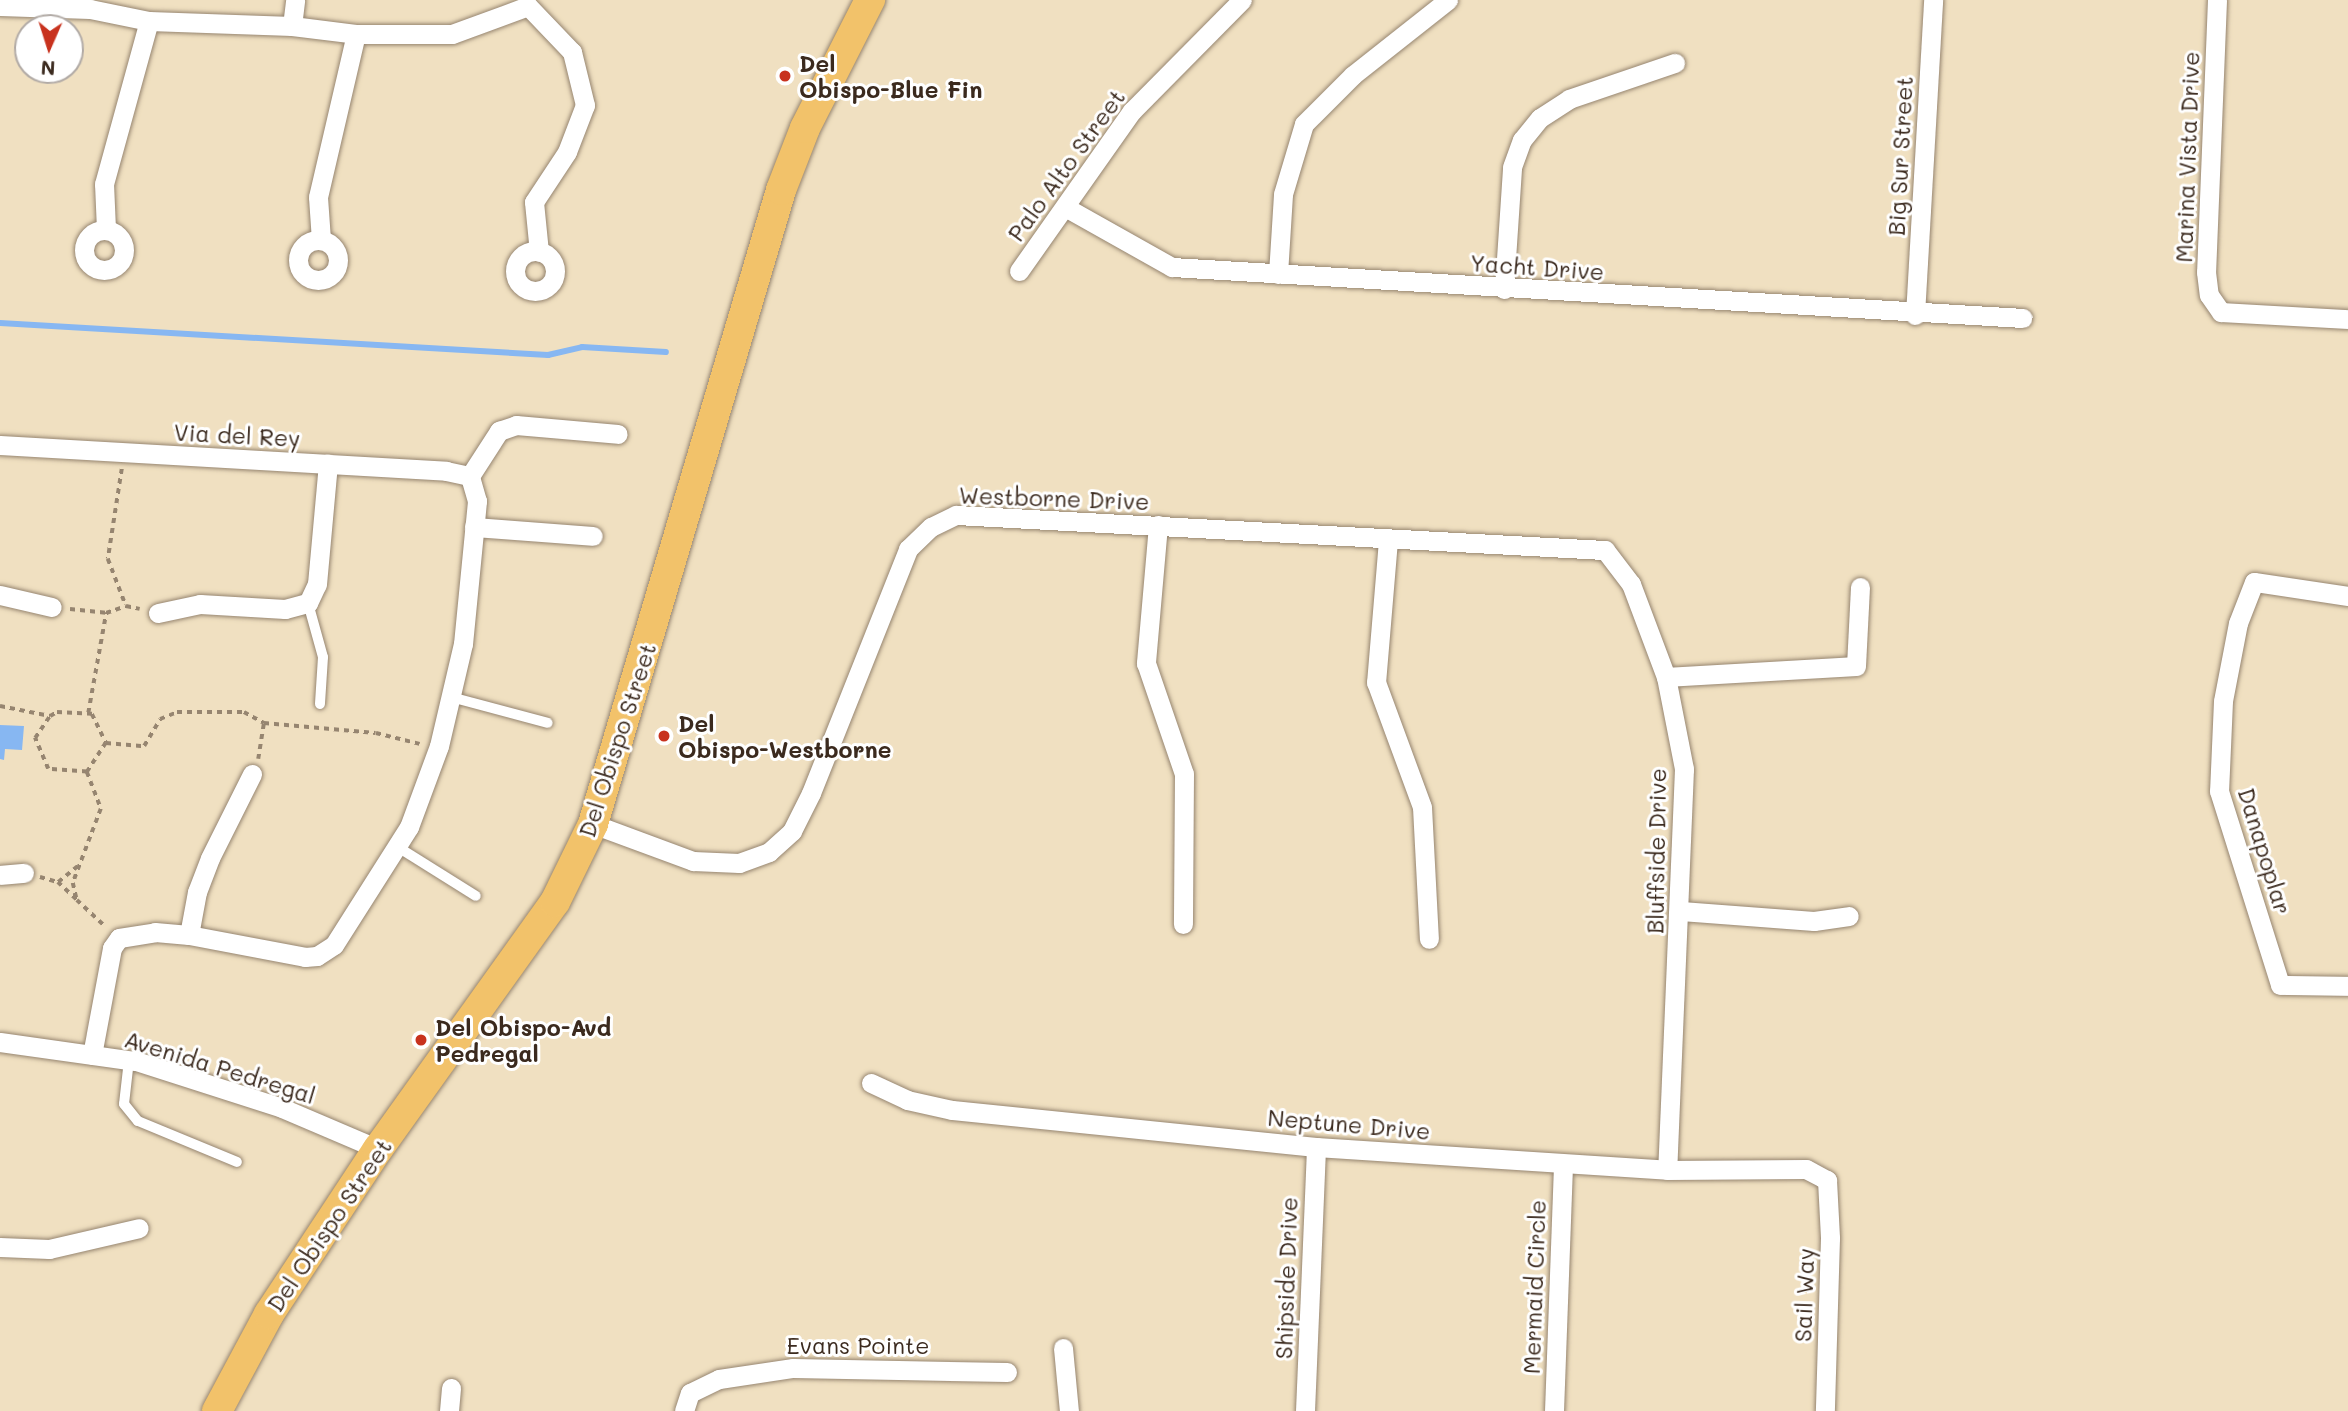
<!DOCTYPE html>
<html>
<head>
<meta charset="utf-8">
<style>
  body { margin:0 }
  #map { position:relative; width:2348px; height:1411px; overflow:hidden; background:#f0e0c1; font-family:Mali,sans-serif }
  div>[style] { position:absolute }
  .water>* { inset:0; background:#87b7f2 }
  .stream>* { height:6px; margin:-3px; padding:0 3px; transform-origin:3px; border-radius:3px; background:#87b7f2 }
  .path>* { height:3.5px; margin-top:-1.75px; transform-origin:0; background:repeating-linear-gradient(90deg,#968570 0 5px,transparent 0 10px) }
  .roads { filter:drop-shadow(0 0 2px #968570) drop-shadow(0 0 2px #968570) }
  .service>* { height:10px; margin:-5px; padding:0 5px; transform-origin:5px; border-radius:5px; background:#fff }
  .minor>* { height:19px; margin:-9.5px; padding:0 9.5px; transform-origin:9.5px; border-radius:9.5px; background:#fff }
  .minor>.ring { margin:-9.5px; padding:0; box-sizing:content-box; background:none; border:19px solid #fff; border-radius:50% }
  .primary>* { height:30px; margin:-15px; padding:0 15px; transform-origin:15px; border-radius:15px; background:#f2c26a }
  .dots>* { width:19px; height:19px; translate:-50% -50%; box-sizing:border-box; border:4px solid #fff; border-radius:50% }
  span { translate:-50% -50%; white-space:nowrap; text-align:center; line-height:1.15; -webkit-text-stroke:6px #fff; paint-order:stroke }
  .poi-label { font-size:23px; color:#3b2a1e; font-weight:700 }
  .left { translate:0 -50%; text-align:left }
  .street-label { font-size:23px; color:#3b2a1e }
  .north { position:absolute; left:14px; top:14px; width:70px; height:70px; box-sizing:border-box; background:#fff; border:2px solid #b1aaa5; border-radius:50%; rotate:183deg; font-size:19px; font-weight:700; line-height:28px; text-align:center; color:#3b2a1e }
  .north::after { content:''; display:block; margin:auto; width:24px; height:32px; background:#c8321e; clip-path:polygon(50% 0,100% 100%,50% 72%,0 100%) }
</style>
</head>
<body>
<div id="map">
  <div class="water">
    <div style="clip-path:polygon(0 725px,24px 726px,22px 750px,5px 749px,4px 760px,0 759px)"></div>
  </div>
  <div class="stream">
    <div style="left:0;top:323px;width:549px;rotate:3.34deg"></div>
    <div style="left:548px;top:355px;width:35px;rotate:-13deg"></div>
    <div style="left:582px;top:347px;width:84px;rotate:3.4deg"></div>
  </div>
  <div class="path">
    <div style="left:122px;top:469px;width:91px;rotate:98.8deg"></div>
    <div style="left:108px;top:559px;width:50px;rotate:69deg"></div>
    <div style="left:126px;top:606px;width:14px;rotate:12deg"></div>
    <div style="left:70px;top:609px;width:36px;rotate:6deg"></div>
    <div style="left:106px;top:613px;width:21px;rotate:-19deg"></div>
    <div style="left:0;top:706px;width:51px;rotate:11.3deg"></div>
    <div style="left:50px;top:716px;width:8px;rotate:-30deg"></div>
    <div style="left:57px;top:712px;width:35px;rotate:3deg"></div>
    <div style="left:92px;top:714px;width:32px;rotate:64deg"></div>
    <div style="left:106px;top:743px;width:35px;rotate:123deg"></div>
    <div style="left:87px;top:772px;width:39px;rotate:-176deg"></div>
    <div style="left:48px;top:769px;width:34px;rotate:-113deg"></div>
    <div style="left:35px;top:738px;width:27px;rotate:-56deg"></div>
    <div style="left:88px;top:713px;width:102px;rotate:-79.8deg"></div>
    <div style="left:106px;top:743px;width:38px;rotate:5deg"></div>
    <div style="left:144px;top:746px;width:31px;rotate:-59deg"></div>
    <div style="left:160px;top:719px;width:18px;rotate:-22deg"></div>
    <div style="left:177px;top:712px;width:67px"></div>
    <div style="left:244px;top:712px;width:23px;rotate:29deg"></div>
    <div style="left:264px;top:723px;width:112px;rotate:5.1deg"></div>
    <div style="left:376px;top:733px;width:45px;rotate:14deg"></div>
    <div style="left:258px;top:759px;width:36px;rotate:-81deg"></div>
    <div style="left:87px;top:772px;width:40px;rotate:69deg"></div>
    <div style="left:101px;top:809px;width:79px;rotate:110.7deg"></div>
    <div style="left:73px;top:883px;width:17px;rotate:77deg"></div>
    <div style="left:77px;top:900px;width:37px;rotate:43deg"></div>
    <div style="left:40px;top:877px;width:19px;rotate:16deg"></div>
    <div style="left:58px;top:882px;width:26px;rotate:-39deg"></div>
    <div style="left:58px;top:882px;width:26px;rotate:43deg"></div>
  </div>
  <div class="roads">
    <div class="service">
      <div style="left:308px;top:603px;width:56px;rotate:74.5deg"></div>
      <div style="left:323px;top:657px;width:47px;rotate:93.7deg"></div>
      <div style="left:451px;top:697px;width:100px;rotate:15deg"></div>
      <div style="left:396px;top:846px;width:94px;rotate:32deg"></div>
      <div style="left:129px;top:1060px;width:44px;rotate:96.5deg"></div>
      <div style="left:124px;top:1104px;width:22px;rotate:51deg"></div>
      <div style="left:138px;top:1121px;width:107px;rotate:22.5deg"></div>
    </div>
    <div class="minor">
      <div style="left:2217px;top:0;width:272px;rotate:92.3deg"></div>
      <div style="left:2206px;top:272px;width:23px;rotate:83deg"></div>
      <div style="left:2209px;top:295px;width:21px;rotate:55deg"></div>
      <div style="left:2221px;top:312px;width:127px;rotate:3.2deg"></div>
      <div style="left:0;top:6px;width:90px;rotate:1.9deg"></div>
      <div style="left:90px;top:9px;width:60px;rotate:11.5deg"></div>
      <div style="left:149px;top:21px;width:143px;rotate:2deg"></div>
      <div style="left:292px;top:26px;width:64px;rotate:7.1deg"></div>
      <div style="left:356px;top:34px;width:96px"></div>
      <div style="left:452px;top:34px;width:81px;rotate:-20.2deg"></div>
      <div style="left:528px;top:6px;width:64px;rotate:46.3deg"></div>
      <div style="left:572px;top:52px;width:55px;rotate:76.2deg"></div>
      <div style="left:585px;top:105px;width:50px;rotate:111deg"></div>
      <div style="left:567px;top:152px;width:60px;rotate:123.4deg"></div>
      <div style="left:534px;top:202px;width:50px;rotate:84.3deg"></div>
      <div style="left:292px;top:26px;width:26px;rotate:-83deg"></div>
      <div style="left:1065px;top:207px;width:123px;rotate:29.3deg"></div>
      <div style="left:1172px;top:267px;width:852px;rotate:3.43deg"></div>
      <div style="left:106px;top:229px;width:45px;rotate:-92.5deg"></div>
      <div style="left:104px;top:184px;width:169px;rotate:-74.6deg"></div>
      <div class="ring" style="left:84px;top:230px;width:21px;height:21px"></div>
      <div class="ring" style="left:298px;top:240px;width:21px;height:21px"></div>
      <div style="left:321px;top:240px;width:43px;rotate:-94deg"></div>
      <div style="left:318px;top:197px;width:167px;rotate:-76.9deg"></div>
      <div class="ring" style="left:515px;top:251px;width:21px;height:21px"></div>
      <div style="left:1019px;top:271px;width:196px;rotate:-54.8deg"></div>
      <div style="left:1132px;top:111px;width:156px;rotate:-45.3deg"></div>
      <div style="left:1278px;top:274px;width:80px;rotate:-86.4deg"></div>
      <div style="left:1283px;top:194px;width:73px;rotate:-73.3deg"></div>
      <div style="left:1304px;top:124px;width:69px;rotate:-45deg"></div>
      <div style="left:1353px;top:75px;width:121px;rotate:-38.3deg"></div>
      <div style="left:1504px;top:289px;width:122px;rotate:-86.2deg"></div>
      <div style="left:1512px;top:167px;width:29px;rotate:-70deg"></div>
      <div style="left:1522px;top:140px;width:28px;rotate:-51deg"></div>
      <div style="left:1540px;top:118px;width:35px;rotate:-33deg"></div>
      <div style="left:1569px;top:99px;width:112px;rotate:-18.8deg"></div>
      <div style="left:1915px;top:315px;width:316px;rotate:-86.7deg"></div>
      <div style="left:0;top:445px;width:447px;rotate:3.3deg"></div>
      <div style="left:446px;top:471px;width:25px;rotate:12deg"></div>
      <div style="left:470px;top:476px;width:54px;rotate:-57.2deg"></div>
      <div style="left:499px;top:431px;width:18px;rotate:-19deg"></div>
      <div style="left:516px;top:425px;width:102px;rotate:5deg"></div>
      <div style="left:1158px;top:525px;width:139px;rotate:95deg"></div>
      <div style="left:1146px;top:663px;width:117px;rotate:71.1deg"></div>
      <div style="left:1184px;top:774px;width:150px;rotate:90.4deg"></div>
      <div style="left:474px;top:527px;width:119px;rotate:4.3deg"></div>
      <div style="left:1388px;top:540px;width:143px;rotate:94.8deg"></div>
      <div style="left:1376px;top:682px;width:133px;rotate:69.8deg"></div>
      <div style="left:1422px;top:807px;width:132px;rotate:87deg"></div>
      <div style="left:0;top:595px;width:53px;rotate:13deg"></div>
      <div style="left:2348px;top:596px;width:95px;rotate:-171.5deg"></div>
      <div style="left:2254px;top:582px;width:44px;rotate:111.3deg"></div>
      <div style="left:2238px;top:623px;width:79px;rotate:100.9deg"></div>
      <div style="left:2223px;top:701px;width:90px;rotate:92.5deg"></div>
      <div style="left:2219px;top:791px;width:203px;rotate:72.5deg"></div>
      <div style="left:2280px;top:985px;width:68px;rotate:0.8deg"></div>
      <div style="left:158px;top:613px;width:43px;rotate:-12.1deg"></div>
      <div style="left:200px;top:604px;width:85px;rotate:3.4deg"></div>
      <div style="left:285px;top:609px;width:24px;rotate:-15deg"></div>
      <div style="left:308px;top:603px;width:21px;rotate:-65deg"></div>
      <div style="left:317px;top:584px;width:121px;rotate:-84.8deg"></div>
      <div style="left:1666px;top:677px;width:190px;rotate:-3.3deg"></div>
      <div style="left:1856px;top:666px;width:79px;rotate:-87.1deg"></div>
      <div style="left:593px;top:824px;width:107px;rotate:20.3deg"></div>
      <div style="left:693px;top:861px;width:46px;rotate:2.5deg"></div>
      <div style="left:739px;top:863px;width:32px;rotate:-20deg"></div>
      <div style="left:769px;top:852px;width:31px;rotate:-42deg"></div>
      <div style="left:792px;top:831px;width:42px;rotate:-63.4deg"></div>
      <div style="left:811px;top:793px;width:263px;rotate:-68.3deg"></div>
      <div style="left:908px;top:549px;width:32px;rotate:-44deg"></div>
      <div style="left:931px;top:527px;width:28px;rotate:-26deg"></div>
      <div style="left:956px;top:515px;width:650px;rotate:3.09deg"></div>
      <div style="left:1605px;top:550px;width:43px;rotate:52.6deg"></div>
      <div style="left:1631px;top:584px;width:99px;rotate:69.4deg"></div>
      <div style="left:1666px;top:677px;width:94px;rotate:78.9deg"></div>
      <div style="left:1684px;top:769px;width:401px;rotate:92.4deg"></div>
      <div style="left:0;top:875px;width:24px;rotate:-5deg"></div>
      <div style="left:1681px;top:911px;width:133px;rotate:4.3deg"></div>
      <div style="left:1814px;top:921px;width:35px;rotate:-8deg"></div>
      <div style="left:189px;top:935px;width:44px;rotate:-79.5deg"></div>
      <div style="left:197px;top:892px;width:36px;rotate:-69deg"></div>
      <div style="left:210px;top:858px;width:94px;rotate:-63.4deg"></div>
      <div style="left:0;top:1042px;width:137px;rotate:8deg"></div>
      <div style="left:136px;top:1061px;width:153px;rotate:17.8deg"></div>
      <div style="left:282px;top:1108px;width:104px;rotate:23.1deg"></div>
      <div style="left:92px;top:1055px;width:109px;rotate:-79.4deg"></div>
      <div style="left:112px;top:948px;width:12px;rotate:-55deg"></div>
      <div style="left:119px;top:938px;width:36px;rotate:-9deg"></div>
      <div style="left:155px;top:932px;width:34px;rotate:5deg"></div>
      <div style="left:189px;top:935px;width:118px;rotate:10.7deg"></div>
      <div style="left:305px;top:957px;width:12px;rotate:-5deg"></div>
      <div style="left:317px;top:956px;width:20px;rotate:-33deg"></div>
      <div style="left:334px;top:945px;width:140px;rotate:-57.6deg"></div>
      <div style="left:409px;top:827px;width:86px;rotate:-69.7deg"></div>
      <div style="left:439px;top:746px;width:105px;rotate:-76.8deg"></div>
      <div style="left:463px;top:644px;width:144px;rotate:-84.4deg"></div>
      <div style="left:477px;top:501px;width:26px;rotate:-106deg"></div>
      <div style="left:871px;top:1083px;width:40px;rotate:25deg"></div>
      <div style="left:907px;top:1100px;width:46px;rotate:12.5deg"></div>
      <div style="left:952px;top:1110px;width:366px;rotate:5.8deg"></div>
      <div style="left:1316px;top:1147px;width:352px;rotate:3.7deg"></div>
      <div style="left:1667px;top:1170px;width:139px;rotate:-0.4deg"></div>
      <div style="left:1806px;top:1169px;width:24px;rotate:28deg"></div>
      <div style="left:1827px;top:1180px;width:58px;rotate:87deg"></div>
      <div style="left:1830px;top:1238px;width:173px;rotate:91.7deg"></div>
      <div style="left:0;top:1247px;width:49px;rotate:2.3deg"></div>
      <div style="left:49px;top:1249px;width:92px;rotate:-13.1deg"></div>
      <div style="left:1063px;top:1348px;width:63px;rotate:84.6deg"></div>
      <div style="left:449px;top:1411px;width:23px;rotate:-85deg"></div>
      <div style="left:684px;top:1411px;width:19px;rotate:-72deg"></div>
      <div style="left:690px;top:1393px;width:32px;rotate:-26deg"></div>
      <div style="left:719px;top:1379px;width:75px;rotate:-8.5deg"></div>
      <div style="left:793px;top:1368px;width:214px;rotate:1.1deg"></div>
      <div style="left:1305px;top:1411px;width:264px;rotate:-87.6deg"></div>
      <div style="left:1554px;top:1411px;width:246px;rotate:-87.9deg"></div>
    </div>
    <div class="primary">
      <div style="left:217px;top:1411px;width:110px;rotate:-61.8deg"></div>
      <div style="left:269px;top:1314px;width:198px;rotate:-56.6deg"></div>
      <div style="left:378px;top:1149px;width:304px;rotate:-54.4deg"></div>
      <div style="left:555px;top:902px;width:87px;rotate:-64deg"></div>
      <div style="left:593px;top:824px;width:661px;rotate:-73.48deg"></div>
      <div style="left:781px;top:190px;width:66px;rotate:-68.8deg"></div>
      <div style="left:805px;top:128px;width:144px;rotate:-63.1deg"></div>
    </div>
  </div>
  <div class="dots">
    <div style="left:785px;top:76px;background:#c8321e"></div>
    <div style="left:664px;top:736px;background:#c8321e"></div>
    <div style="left:421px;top:1040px;background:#c8321e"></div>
  </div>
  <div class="poi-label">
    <span class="left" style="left:799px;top:76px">Del<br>Obispo-Blue Fin</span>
    <span class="left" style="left:678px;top:736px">Del<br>Obispo-Westborne</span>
    <span class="left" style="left:435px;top:1040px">Del Obispo-Avd<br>Pedregal</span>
  </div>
  <div class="street-label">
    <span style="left:1900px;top:156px;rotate:-87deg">Big Sur Street</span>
    <span style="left:2187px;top:157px;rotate:-88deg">Marina Vista Drive</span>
    <span style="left:1066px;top:165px;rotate:-54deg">Palo Alto Street</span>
    <span style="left:1537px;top:267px;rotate:4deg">Yacht Drive</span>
    <span style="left:237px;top:435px;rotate:3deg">Via del Rey</span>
    <span style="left:1054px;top:498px;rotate:2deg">Westborne Drive</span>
    <span style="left:617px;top:740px;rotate:-72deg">Del Obispo Street</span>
    <span style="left:1656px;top:851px;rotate:-89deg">Bluffside Drive</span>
    <span style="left:2265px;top:851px;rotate:73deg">Danapoplar</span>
    <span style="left:220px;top:1067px;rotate:17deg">Avenida Pedregal</span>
    <span style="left:1349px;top:1124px;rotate:5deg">Neptune Drive</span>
    <span style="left:329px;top:1225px;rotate:-56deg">Del Obispo Street</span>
    <span style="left:1286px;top:1278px;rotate:-88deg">Shipside Drive</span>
    <span style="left:1534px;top:1287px;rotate:-88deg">Mermaid Circle</span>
    <span style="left:1804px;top:1295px;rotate:-88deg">Sail Way</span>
    <span style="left:858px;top:1345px">Evans Pointe</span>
  </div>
  <div class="north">N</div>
</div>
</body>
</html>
